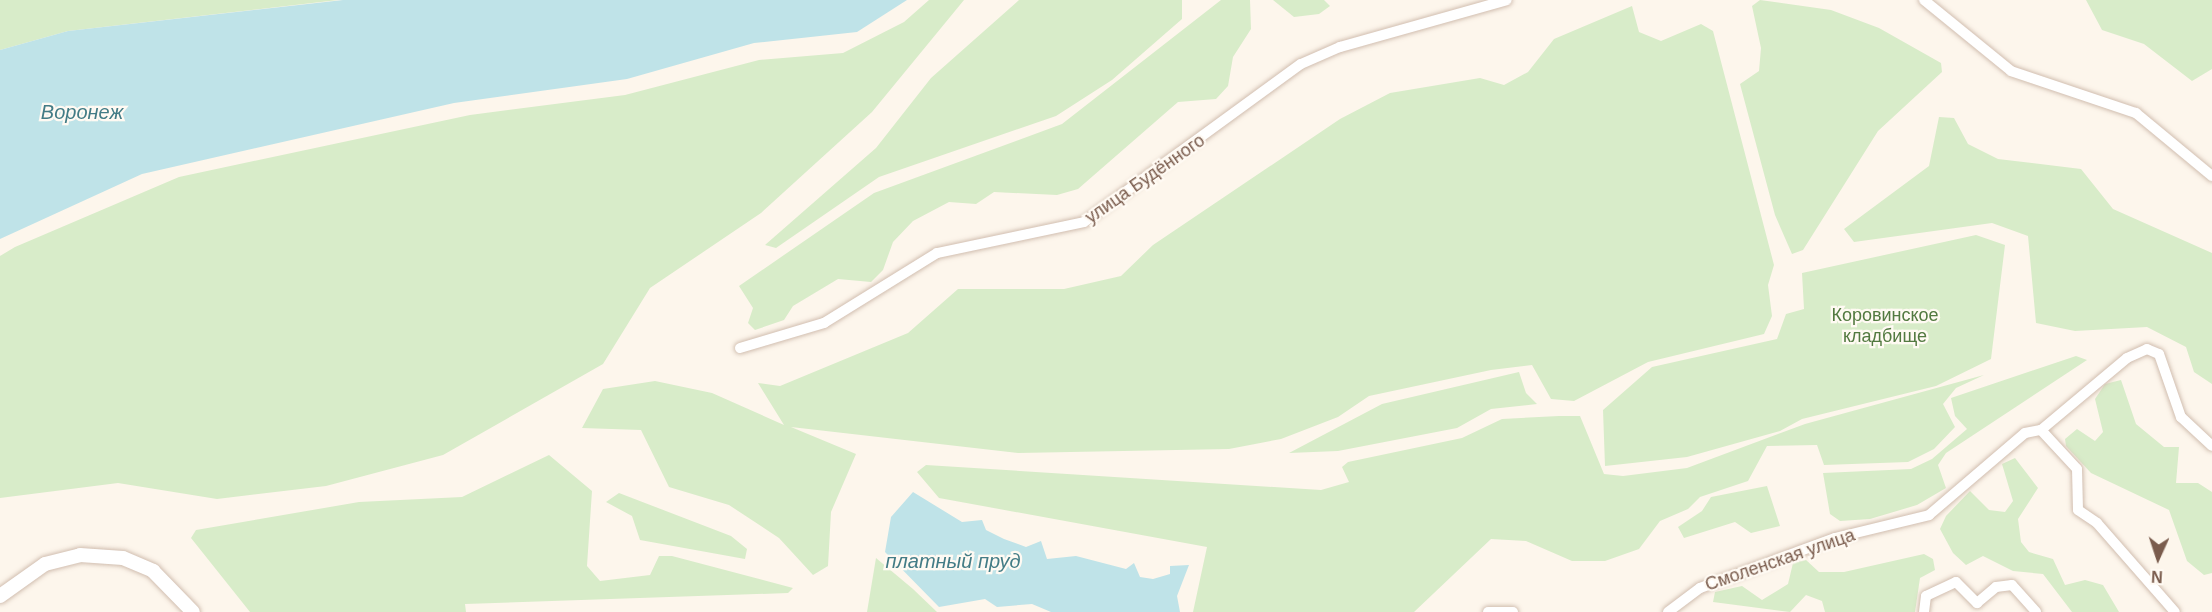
<!DOCTYPE html>
<html>
<head>
<meta charset="utf-8">
<style>
  body { margin:0 }
  #map { position:relative; width:2212px; height:612px; overflow:hidden; background:#fdf6ec; font-family:Arial,sans-serif }
  div>[style] { position:absolute }
  .green>* { inset:0; background:#d8ecc9 }
  .water>* { inset:0; background:#bfe3e8 }
  .roads { filter:drop-shadow(0 0 2px #d1beb0) drop-shadow(0 0 2px #d1beb0) }
  .minor>* { height:10px; margin:-5px; padding:0 5px; transform-origin:5px; border-radius:5px; background:#fff }
  .secondary>* { height:14px; margin:-7px; padding:0 7px; transform-origin:7px; border-radius:7px; background:#fff }
  span { translate:-50% -50%; white-space:nowrap; text-align:center; line-height:1.15; -webkit-text-stroke:4.5px #fffaf3; paint-order:stroke }
  .street-label { font-size:18px; color:#7a5c4d }
  .park-label { font-size:18px; color:#537a41 }
  .water-label { font-size:20px; color:#437c86; font-style:italic }
  .north { position:absolute; left:2128px; top:528px; width:60px; height:60px; -webkit-text-stroke:4px #fffaf3; paint-order:stroke; rotate:183deg; font-size:16px; font-weight:700; line-height:24px; text-align:center; color:#7a5c4d }
  .north::after { content:''; display:block; margin:auto; width:21px; height:27px; background:#7a5c4d; clip-path:polygon(50% 0,100% 100%,50% 72%,0 100%) }
</style>
</head>
<body>
<div id="map">
  <div class="green">
    <div style="clip-path:polygon(0 0,338px 0,68px 31px,0 50px)"></div>
    <div style="clip-path:polygon(929px 0,964px 0,872px 112px,761px 213px,650px 288px,603px 364px,443px 455px,326px 486px,217px 499px,118px 483px,0 498px,0 256px,15px 247px,179px 177px,470px 115px,625px 95px,759px 60px,843px 53px,904px 22px)"></div>
    <div style="clip-path:polygon(1019px 0,1182px 0,1182px 19px,1112px 80px,1056px 116px,879px 177px,776px 248px,765px 245px,876px 148px,931px 78px)"></div>
    <div style="clip-path:polygon(1221px 0,1250px 0,1251px 29px,1233px 57px,1228px 86px,1216px 99px,1178px 102px,1078px 189px,1057px 195px,994px 192px,976px 204px,949px 202px,913px 221px,893px 242px,883px 270px,871px 282px,838px 279px,793px 306px,784px 320px,755px 330px,748px 323px,753px 308px,739px 286px,874px 193px,1062px 124px)"></div>
    <div style="clip-path:polygon(1273px 0,1324px 0,1330px 6px,1319px 14px,1294px 17px)"></div>
    <div style="clip-path:polygon(1760px 0,1831px 10px,1879px 28px,1941px 63px,1942px 72px,1878px 131px,1803px 250px,1792px 254px,1775px 215px,1740px 84px,1759px 71px,1761px 48px,1752px 6px)"></div>
    <div style="clip-path:polygon(2086px 0,2212px 0,2212px 69px,2192px 81px,2144px 44px,2102px 30px)"></div>
    <div style="clip-path:polygon(1632px 6px,1639px 32px,1661px 41px,1701px 24px,1713px 31px,1774px 265px,1768px 285px,1772px 316px,1764px 334px,1648px 362px,1574px 401px,1551px 399px,1532px 365px,1491px 370px,1369px 396px,1338px 417px,1281px 439px,1229px 449px,1018px 453px,791px 427px,856px 454px,831px 512px,828px 566px,813px 575px,779px 538px,729px 505px,669px 487px,641px 430px,582px 428px,603px 389px,655px 381px,712px 393px,784px 425px,758px 383px,780px 386px,908px 333px,958px 289px,1064px 289px,1121px 276px,1153px 245px,1340px 119px,1390px 93px,1480px 78px,1504px 85px,1528px 72px,1554px 39px)"></div>
    <div style="clip-path:polygon(1939px 117px,1954px 118px,1968px 144px,1998px 159px,2081px 169px,2113px 209px,2212px 253px,2212px 384px,2194px 372px,2186px 347px,2147px 327px,2075px 331px,2036px 323px,2028px 236px,1992px 223px,1854px 242px,1844px 229px,1929px 166px)"></div>
    <div style="clip-path:polygon(1976px 235px,2005px 245px,1991px 359px,1936px 386px,1802px 419px,1780px 431px,1687px 457px,1605px 466px,1603px 410px,1652px 367px,1777px 339px,1786px 314px,1804px 309px,1802px 273px)"></div>
    <div style="clip-path:polygon(2076px 356px,2087px 360px,1946px 453px,1938px 465px,1946px 488px,1917px 505px,1870px 519px,1840px 521px,1830px 514px,1823px 473px,1911px 469px,1932px 459px,1967px 429px,1955px 416px,1951px 398px)"></div>
    <div style="clip-path:polygon(1519px 372px,1526px 393px,1537px 404px,1491px 409px,1457px 428px,1338px 451px,1289px 453px,1382px 404px)"></div>
    <div style="clip-path:polygon(1984px 375px,1956px 388px,1943px 404px,1955px 427px,1934px 449px,1908px 462px,1824px 465px,1817px 445px,1767px 446px,1748px 481px,1700px 497px,1688px 509px,1660px 521px,1639px 549px,1605px 561px,1572px 561px,1526px 541px,1491px 539px,1414px 612px,1193px 612px,1207px 547px,939px 498px,917px 472px,926px 465px,1321px 490px,1349px 482px,1342px 467px,1348px 462px,1462px 438px,1502px 419px,1559px 416px,1580px 416px,1604px 474px,1623px 476px,1687px 468px,1805px 424px)"></div>
    <div style="clip-path:polygon(2121px 380px,2136px 424px,2164px 447px,2179px 447px,2176px 483px,2198px 483px,2212px 492px,2212px 573px,2204px 575px,2187px 561px,2169px 510px,2091px 473px,2066px 446px,2065px 439px,2077px 429px,2095px 441px,2103px 432px,2095px 399px,2105px 384px)"></div>
    <div style="clip-path:polygon(549px 455px,592px 491px,587px 566px,600px 581px,650px 575px,659px 556px,672px 556px,793px 588px,788px 593px,465px 604px,466px 612px,250px 612px,191px 538px,196px 530px,359px 502px,462px 497px)"></div>
    <div style="clip-path:polygon(2015px 458px,2038px 488px,2018px 519px,2021px 542px,2029px 552px,2053px 559px,2065px 585px,2085px 580px,2103px 585px,2119px 612px,2072px 612px,2043px 574px,2013px 571px,1983px 556px,1966px 565px,1953px 553px,1940px 529px,1946px 516px,1970px 491px,1989px 510px,2005px 512px,2013px 501px,2002px 464px)"></div>
    <div style="clip-path:polygon(1767px 486px,1780px 526px,1751px 533px,1735px 522px,1684px 538px,1678px 527px,1702px 511px,1711px 497px)"></div>
    <div style="clip-path:polygon(619px 493px,731px 536px,747px 549px,745px 559px,640px 540px,632px 516px,606px 502px)"></div>
    <div style="clip-path:polygon(1924px 554px,1933px 559px,1935px 570px,1920px 578px,1915px 612px,1825px 612px,1822px 601px,1806px 595px,1790px 612px,1713px 602px,1715px 592px,1742px 586px,1762px 600px,1788px 584px,1793px 563px,1806px 560px,1819px 572px,1844px 572px)"></div>
    <div style="clip-path:polygon(876px 558px,913px 589px,937px 612px,867px 612px)"></div>
  </div>
  <div class="water">
    <div style="clip-path:polygon(343px 0,907px 0,857px 32px,754px 43px,627px 79px,454px 103px,142px 174px,0 239px,0 50px,68px 31px)"></div>
    <div style="clip-path:polygon(913px 492px,962px 522px,982px 520px,986px 530px,1004px 539px,1026px 547px,1041px 541px,1047px 559px,1076px 556px,1126px 569px,1134px 563px,1140px 577px,1153px 579px,1170px 574px,1170px 566px,1189px 565px,1177px 596px,1180px 612px,1051px 612px,1032px 604px,997px 607px,985px 599px,939px 607px,885px 552px,891px 517px)"></div>
  </div>
  <div class="roads">
    <div class="minor">
      <div style="left:1924px;top:0;width:112px;rotate:39.2deg"></div>
      <div style="left:2011px;top:71px;width:132px;rotate:18.6deg"></div>
      <div style="left:2136px;top:113px;width:99px;rotate:39.7deg"></div>
      <div style="left:740px;top:348px;width:88px;rotate:-16.6deg"></div>
      <div style="left:824px;top:323px;width:133px;rotate:-31.8deg"></div>
      <div style="left:937px;top:253px;width:150px;rotate:-11.9deg"></div>
      <div style="left:1084px;top:222px;width:268px;rotate:-36.1deg"></div>
      <div style="left:1301px;top:64px;width:43px;rotate:-23.6deg"></div>
      <div style="left:1340px;top:47px;width:173px;rotate:-15.7deg"></div>
      <div style="left:2041px;top:430px;width:112px;rotate:-39.9deg"></div>
      <div style="left:2127px;top:358px;width:22px;rotate:-24deg"></div>
      <div style="left:2147px;top:349px;width:13px;rotate:23deg"></div>
      <div style="left:2159px;top:354px;width:67px;rotate:70.8deg"></div>
      <div style="left:2181px;top:417px;width:42px;rotate:43.1deg"></div>
      <div style="left:1488px;top:612px;width:25px"></div>
      <div style="left:1668px;top:612px;width:40px;rotate:-37deg"></div>
      <div style="left:1700px;top:588px;width:144px;rotate:-20.3deg"></div>
      <div style="left:1835px;top:538px;width:97px;rotate:-13.7deg"></div>
      <div style="left:1929px;top:515px;width:126px;rotate:-40.5deg"></div>
      <div style="left:2025px;top:433px;width:16px;rotate:-11deg"></div>
      <div style="left:2041px;top:430px;width:53px;rotate:47.3deg"></div>
      <div style="left:2077px;top:469px;width:41px;rotate:88.6deg"></div>
      <div style="left:2078px;top:510px;width:23px;rotate:34deg"></div>
      <div style="left:2097px;top:523px;width:118px;rotate:48.8deg"></div>
      <div style="left:1924px;top:612px;width:16px;rotate:-83deg"></div>
      <div style="left:1926px;top:596px;width:33px;rotate:-25deg"></div>
      <div style="left:1956px;top:582px;width:30px;rotate:45deg"></div>
      <div style="left:1977px;top:603px;width:25px;rotate:-40deg"></div>
      <div style="left:1996px;top:587px;width:16px;rotate:-7deg"></div>
      <div style="left:2012px;top:585px;width:36px;rotate:48deg"></div>
    </div>
    <div class="secondary">
      <div style="left:0;top:596px;width:55px;rotate:-35.4deg"></div>
      <div style="left:45px;top:564px;width:36px;rotate:-14deg"></div>
      <div style="left:80px;top:555px;width:43px;rotate:4deg"></div>
      <div style="left:123px;top:558px;width:33px;rotate:23deg"></div>
      <div style="left:153px;top:571px;width:57px;rotate:45.7deg"></div>
    </div>
  </div>
  <div class="street-label">
    <span style="left:1145px;top:179px;rotate:-35deg">улица Будённого</span>
    <span style="left:1780px;top:560px;rotate:-19deg">Смоленская улица</span>
  </div>
  <div class="park-label">
    <span style="left:1885px;top:326px">Коровинское<br>кладбище</span>
  </div>
  <div class="water-label">
    <span style="left:82px;top:112px">Воронеж</span>
    <span style="left:953px;top:561px">платный пруд</span>
  </div>
  <div class="north">N</div>
</div>
</body>
</html>
